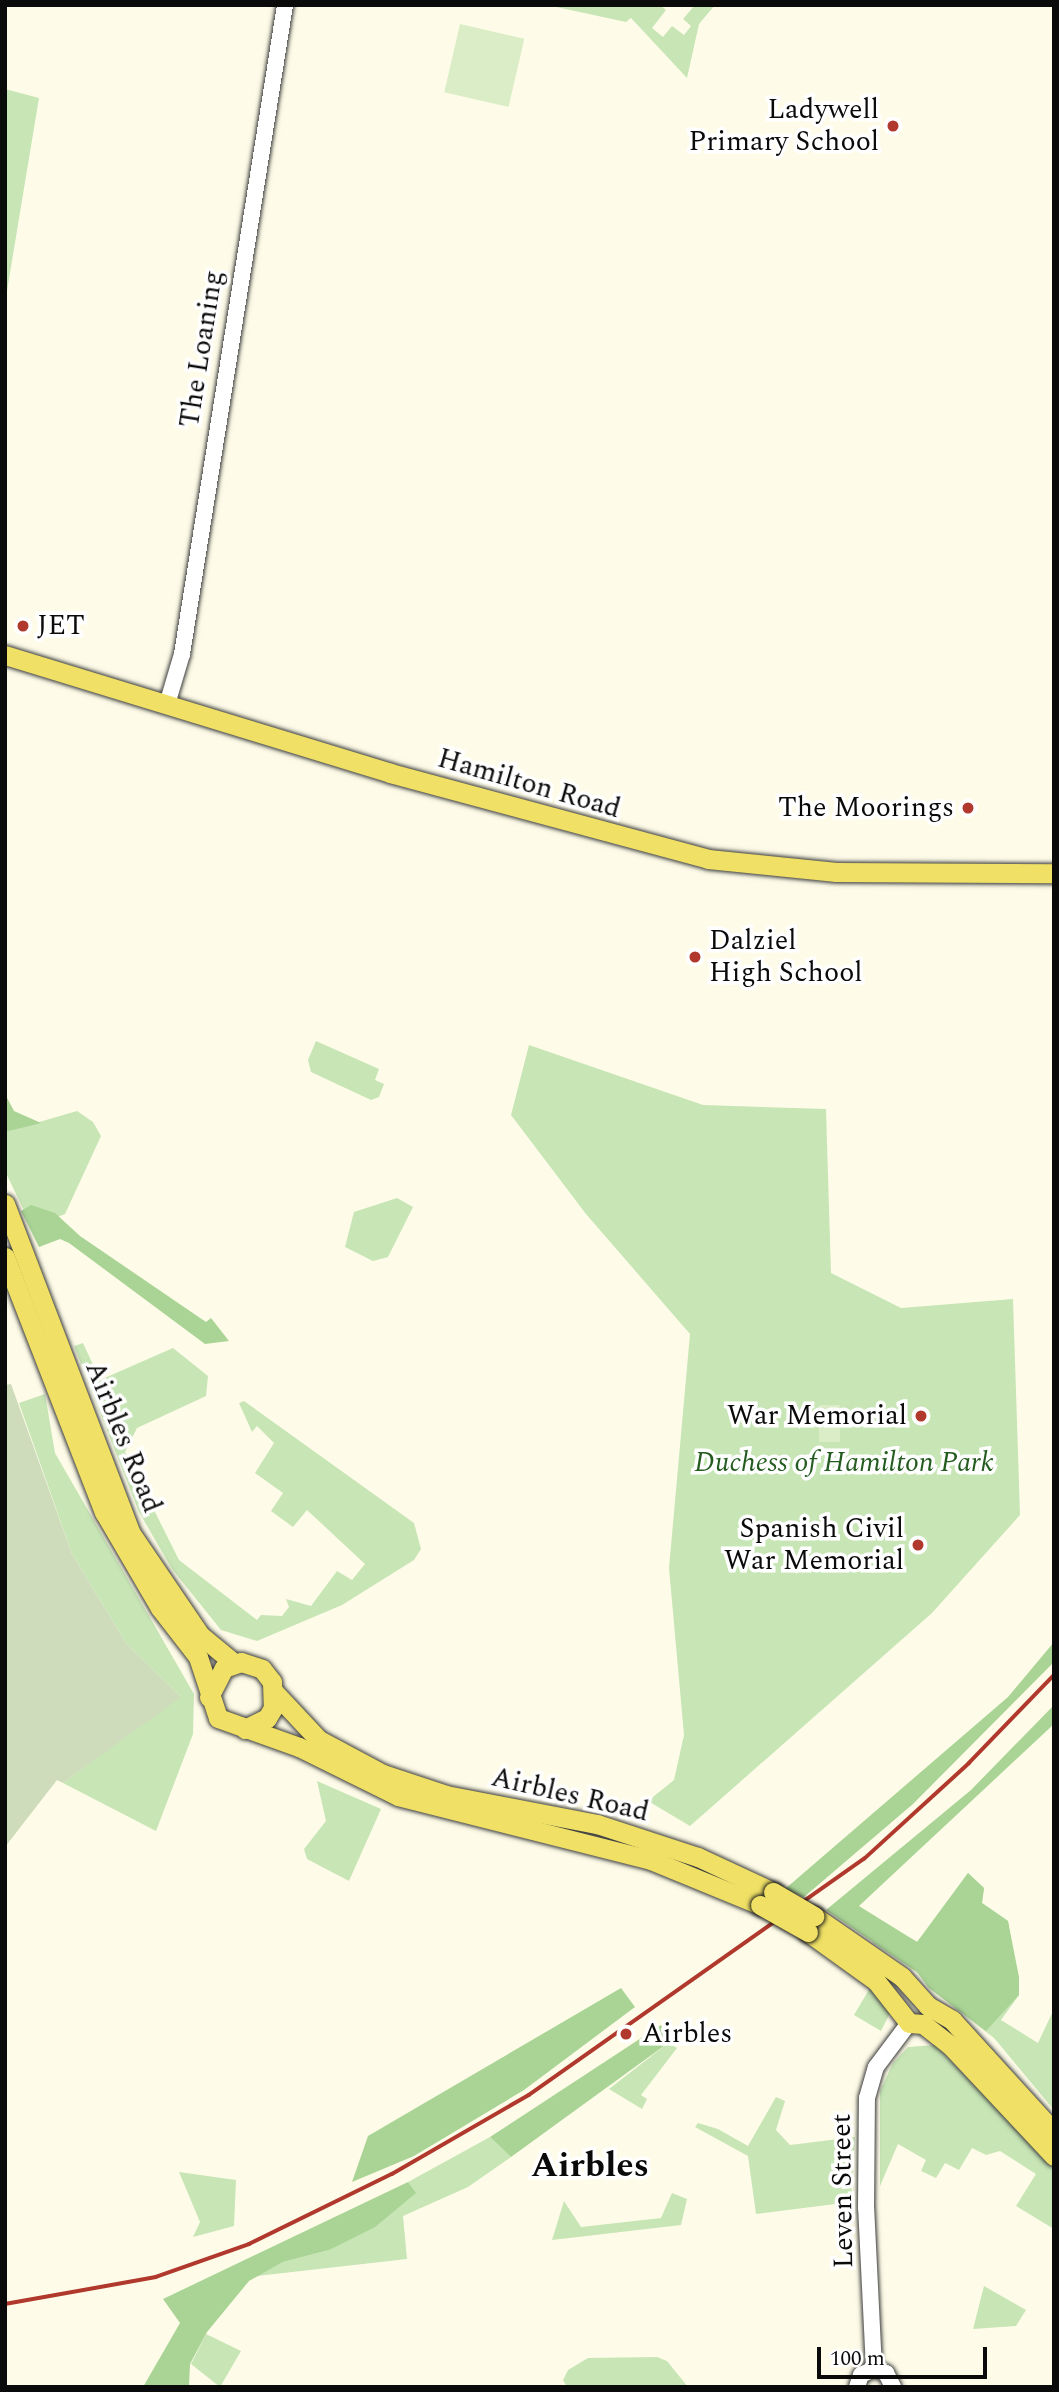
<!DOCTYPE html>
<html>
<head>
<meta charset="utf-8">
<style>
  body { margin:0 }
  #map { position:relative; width:1059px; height:2392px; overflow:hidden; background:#fefce8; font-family:Spectral,serif }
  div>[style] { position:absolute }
  .green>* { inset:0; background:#c7e5b5 }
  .forest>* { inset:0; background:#a9d495 }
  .cemetery>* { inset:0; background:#cedcbc }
  .pitch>* { inset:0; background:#daedc6; transform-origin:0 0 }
  .roads { filter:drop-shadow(0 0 2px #3d3d3d) drop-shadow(0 0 2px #3d3d3d) }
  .minor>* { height:16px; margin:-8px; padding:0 8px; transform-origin:8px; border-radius:8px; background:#fff }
  .major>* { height:19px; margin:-9.5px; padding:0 9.5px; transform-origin:9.5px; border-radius:9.5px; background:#f0e166 }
  .rail>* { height:3.5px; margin:-1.75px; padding:0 1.75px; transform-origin:1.75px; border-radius:1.75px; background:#b0382c }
  .bridges { filter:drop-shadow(0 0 2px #1b1b1b) drop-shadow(0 0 2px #1b1b1b) }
  .major-bridge>* { height:19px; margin:-9.5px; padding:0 9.5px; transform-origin:9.5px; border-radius:9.5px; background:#f0e166 }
  .dots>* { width:19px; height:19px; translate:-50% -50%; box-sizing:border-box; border:4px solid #fff; border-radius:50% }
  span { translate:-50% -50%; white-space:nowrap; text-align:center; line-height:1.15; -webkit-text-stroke:7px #fff; paint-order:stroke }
  .poi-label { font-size:28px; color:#0a0a0a }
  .right { translate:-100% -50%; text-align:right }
  .left { translate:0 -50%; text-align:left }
  .street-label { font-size:28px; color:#0a0a0a }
  .park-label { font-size:28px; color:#245c20; font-style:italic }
  .district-label { font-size:35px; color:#0a0a0a; font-weight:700 }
  .frame { position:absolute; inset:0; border:7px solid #0a0a0a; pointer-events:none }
  .scale { position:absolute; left:817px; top:2347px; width:170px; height:32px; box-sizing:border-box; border:4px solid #0a0a0a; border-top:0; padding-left:9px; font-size:21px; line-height:24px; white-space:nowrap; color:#0a0a0a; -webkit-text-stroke:5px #fff; paint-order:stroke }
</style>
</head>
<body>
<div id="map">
  <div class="green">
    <div style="clip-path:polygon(547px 5px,660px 5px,666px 10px,652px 28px,663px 37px,672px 26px,684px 35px,691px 26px,683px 19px,695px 5px,715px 5px,699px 24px,687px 78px,631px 18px,626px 22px)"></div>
    <div style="clip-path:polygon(5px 89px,39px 98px,5px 303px)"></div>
    <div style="clip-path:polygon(316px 1041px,379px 1069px,375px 1080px,384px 1084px,379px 1097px,371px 1100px,311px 1072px,308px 1060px)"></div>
    <div style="clip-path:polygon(529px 1045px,703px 1105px,826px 1109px,831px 1273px,901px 1308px,1013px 1299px,1020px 1515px,932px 1613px,690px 1826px,648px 1801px,674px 1780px,684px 1735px,669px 1568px,690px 1334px,586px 1214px,511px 1115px)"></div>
    <div style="clip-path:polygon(77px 1111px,93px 1122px,101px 1136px,65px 1214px,32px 1227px,5px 1171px,5px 1132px)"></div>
    <div style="clip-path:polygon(397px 1198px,413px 1207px,388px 1257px,373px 1261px,345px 1247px,354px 1212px)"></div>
    <div style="clip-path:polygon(83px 1343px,100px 1380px,173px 1348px,208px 1376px,206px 1396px,137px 1428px,125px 1452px,179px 1560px,257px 1620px,261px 1615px,282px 1616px,289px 1607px,286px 1599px,311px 1606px,337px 1571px,352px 1580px,365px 1564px,307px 1510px,293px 1527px,271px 1511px,283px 1493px,255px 1473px,274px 1443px,257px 1426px,252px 1432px,239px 1403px,244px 1401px,414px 1523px,421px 1549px,414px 1560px,342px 1605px,257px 1641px,221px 1630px,172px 1569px,139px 1512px,74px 1346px)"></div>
    <div style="clip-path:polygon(45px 1394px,55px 1453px,194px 1694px,193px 1734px,156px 1831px,63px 1783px,180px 1696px,126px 1643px,72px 1554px,19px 1403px)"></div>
    <div style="clip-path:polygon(317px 1781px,381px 1809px,349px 1881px,307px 1859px,304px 1849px,326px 1821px)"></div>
    <div style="clip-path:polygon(968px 1873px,984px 1888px,982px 1903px,1008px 1921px,1019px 1995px,1001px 2020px,1038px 2043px,1054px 2009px,1054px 2110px,994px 2038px,929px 1988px,917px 1972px,873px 1943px,881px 1923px,918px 1942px)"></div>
    <div style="clip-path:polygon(870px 1988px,893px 2007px,881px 2031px,854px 2015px)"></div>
    <div style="clip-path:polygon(668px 2043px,677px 2048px,641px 2095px,647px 2099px,642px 2109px,609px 2089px)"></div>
    <div style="clip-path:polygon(935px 2045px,1054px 2166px,1054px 2229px,1016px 2206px,1036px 2174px,1000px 2151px,986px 2155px,972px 2148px,959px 2170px,945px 2163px,936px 2178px,921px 2171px,926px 2160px,898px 2144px,880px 2186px,880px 2091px,893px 2063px,908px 2047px)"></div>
    <div style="clip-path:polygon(776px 2097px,785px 2101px,776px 2130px,790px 2145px,855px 2137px,851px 2202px,756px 2214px,748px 2156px,695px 2127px,698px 2123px,718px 2129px,748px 2146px)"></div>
    <div style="clip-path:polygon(490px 2137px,511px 2157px,468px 2187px,403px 2216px,407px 2259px,257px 2276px,283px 2262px,329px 2250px,415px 2193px,408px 2182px)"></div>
    <div style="clip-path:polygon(179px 2172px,236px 2180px,234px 2226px,193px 2237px,200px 2222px)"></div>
    <div style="clip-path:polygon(672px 2193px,687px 2199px,681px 2225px,552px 2240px,564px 2201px,581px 2227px,661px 2218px)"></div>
    <div style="clip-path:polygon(984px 2286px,1026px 2310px,1016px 2326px,973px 2329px)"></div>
    <div style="clip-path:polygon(206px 2334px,241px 2351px,220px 2387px,191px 2364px)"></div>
    <div style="clip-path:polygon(657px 2357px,667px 2361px,688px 2387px,567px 2387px,563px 2380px,568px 2370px,588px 2358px)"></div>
  </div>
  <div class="forest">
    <div style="clip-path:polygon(5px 1094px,14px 1111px,41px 1123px,5px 1132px)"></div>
    <div style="clip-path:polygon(31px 1205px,55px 1213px,80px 1236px,206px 1322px,211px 1318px,229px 1341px,205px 1344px,69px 1243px,60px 1239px,39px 1247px,21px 1211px)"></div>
    <div style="clip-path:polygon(1054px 1642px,1054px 1662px,913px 1804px,804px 1897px,785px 1889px,1008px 1697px)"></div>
    <div style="clip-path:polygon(1054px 1705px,1054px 1724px,859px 1906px,917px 1942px,968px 1873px,984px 1888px,982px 1903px,1008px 1921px,1019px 1977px,1019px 1995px,986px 2031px,929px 1988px,917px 1972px,826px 1910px,971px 1790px)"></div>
    <div style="clip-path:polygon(621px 1988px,635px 2007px,524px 2090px,414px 2156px,352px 2182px,368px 2136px)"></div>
    <div style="clip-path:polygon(661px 2025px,668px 2043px,511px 2157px,490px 2137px)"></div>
    <div style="clip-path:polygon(408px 2182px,416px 2193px,375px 2227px,329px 2250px,283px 2262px,249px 2281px,207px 2332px,190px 2364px,189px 2387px,143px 2387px,180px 2323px,163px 2299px)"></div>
  </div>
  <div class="cemetery">
    <div style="clip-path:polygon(11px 1384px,72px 1554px,126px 1643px,181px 1697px,63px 1783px,57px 1780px,5px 1847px,5px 1385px)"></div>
  </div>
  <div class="pitch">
    <div style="left:460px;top:24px;width:66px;height:70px;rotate:13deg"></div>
    <div style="left:819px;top:1405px;width:21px;height:37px"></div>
  </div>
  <div class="roads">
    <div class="minor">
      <div style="left:168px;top:701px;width:49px;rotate:-73.4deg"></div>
      <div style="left:182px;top:654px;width:657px;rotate:-80.98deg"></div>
      <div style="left:874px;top:2369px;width:161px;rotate:-92.8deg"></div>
      <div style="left:866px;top:2208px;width:110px;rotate:-89.5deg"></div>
      <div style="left:867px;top:2098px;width:32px;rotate:-74deg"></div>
      <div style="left:876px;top:2067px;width:55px;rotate:-53.1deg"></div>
      <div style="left:857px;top:2387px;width:13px;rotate:-72deg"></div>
      <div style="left:861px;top:2375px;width:14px;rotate:-25deg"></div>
      <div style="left:874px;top:2369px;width:13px;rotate:18deg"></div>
      <div style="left:886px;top:2373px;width:16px;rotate:63deg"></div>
    </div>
    <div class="major">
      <div style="left:5px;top:655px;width:403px;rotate:17deg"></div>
      <div style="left:390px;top:773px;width:329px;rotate:15.1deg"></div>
      <div style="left:708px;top:859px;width:129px;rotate:5.8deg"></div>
      <div style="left:836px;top:872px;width:218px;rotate:0.3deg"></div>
      <div style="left:5px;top:1204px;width:351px;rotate:69.1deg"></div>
      <div style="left:130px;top:1532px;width:125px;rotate:55.8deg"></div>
      <div style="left:200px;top:1635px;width:44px;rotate:39.5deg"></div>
      <div style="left:5px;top:1257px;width:274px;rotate:68.8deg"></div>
      <div style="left:104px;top:1512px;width:111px;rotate:59.7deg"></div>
      <div style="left:160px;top:1608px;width:62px;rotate:52.2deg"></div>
      <div style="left:198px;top:1657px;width:64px;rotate:71.8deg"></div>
      <div style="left:218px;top:1718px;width:86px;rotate:19.7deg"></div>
      <div style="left:299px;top:1747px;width:110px;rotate:26.3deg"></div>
      <div style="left:398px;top:1796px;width:261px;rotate:14.2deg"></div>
      <div style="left:651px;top:1860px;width:118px;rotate:22.4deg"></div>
      <div style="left:275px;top:1693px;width:64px;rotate:46.9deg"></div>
      <div style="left:319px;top:1740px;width:72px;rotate:28deg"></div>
      <div style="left:383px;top:1774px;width:66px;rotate:18.4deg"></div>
      <div style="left:446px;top:1795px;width:154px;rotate:10.9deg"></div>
      <div style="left:597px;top:1824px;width:106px;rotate:18.1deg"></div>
      <div style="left:698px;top:1857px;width:83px;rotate:25deg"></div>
      <div style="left:209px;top:1697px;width:33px;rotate:-63deg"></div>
      <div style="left:224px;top:1668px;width:18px;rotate:-19deg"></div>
      <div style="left:241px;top:1662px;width:22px;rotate:18deg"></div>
      <div style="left:262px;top:1669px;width:16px;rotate:52deg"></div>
      <div style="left:272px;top:1682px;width:26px;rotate:88deg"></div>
      <div style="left:273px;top:1708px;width:12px;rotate:121deg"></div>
      <div style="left:267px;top:1718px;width:25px;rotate:154deg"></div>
      <div style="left:814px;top:1916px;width:107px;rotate:34.7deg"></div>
      <div style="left:902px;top:1977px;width:39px;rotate:48deg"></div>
      <div style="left:928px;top:2006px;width:28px;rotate:30deg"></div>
      <div style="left:952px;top:2020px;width:151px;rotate:47.7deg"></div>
      <div style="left:808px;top:1932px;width:84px;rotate:35.8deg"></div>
      <div style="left:876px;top:1981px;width:53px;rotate:51.8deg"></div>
      <div style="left:909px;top:2023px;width:14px;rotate:4deg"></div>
      <div style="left:923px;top:2024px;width:34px;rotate:38deg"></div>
      <div style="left:950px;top:2045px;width:152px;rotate:46.9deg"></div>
    </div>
  </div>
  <div class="rail">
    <div style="left:5px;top:2304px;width:153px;rotate:-10.1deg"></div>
    <div style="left:156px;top:2277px;width:99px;rotate:-19.5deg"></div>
    <div style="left:249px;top:2244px;width:159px;rotate:-26.1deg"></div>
    <div style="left:392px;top:2174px;width:158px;rotate:-30deg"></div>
    <div style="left:529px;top:2095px;width:410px;rotate:-35.2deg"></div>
    <div style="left:864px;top:1859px;width:142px;rotate:-42.4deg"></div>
    <div style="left:969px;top:1763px;width:122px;rotate:-46deg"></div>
  </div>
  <div class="bridges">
    <div class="major-bridge">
      <div style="left:773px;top:1892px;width:48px;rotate:30.3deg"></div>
      <div style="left:760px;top:1905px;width:55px;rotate:29.4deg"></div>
    </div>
  </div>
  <div class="dots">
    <div style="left:893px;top:126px;background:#b0382c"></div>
    <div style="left:23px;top:626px;background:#b0382c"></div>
    <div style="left:968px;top:808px;background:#b0382c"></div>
    <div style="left:695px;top:957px;background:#b0382c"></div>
    <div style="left:921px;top:1416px;background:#b0382c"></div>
    <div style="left:918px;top:1545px;background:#b0382c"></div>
    <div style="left:626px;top:2034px;background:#b0382c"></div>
  </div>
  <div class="poi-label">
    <span class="right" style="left:879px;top:126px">Ladywell<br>Primary School</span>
    <span class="left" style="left:37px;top:626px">JET</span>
    <span class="right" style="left:954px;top:808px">The Moorings</span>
    <span class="left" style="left:709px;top:957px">Dalziel<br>High School</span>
    <span class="right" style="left:907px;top:1416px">War Memorial</span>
    <span class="right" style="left:904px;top:1545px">Spanish Civil<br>War Memorial</span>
    <span class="left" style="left:642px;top:2034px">Airbles</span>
  </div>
  <div class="street-label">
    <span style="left:202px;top:349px;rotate:-81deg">The Loaning</span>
    <span style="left:529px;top:784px;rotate:16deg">Hamilton Road</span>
    <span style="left:123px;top:1437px;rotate:68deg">Airbles Road</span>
    <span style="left:570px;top:1795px;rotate:13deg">Airbles Road</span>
    <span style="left:843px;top:2191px;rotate:-91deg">Leven Street</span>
  </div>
  <div class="park-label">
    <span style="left:844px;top:1463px">Duchess of Hamilton Park</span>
  </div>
  <div class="district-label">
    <span style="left:590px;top:2166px">Airbles</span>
  </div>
  <div class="frame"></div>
  <div class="scale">100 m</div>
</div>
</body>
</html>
